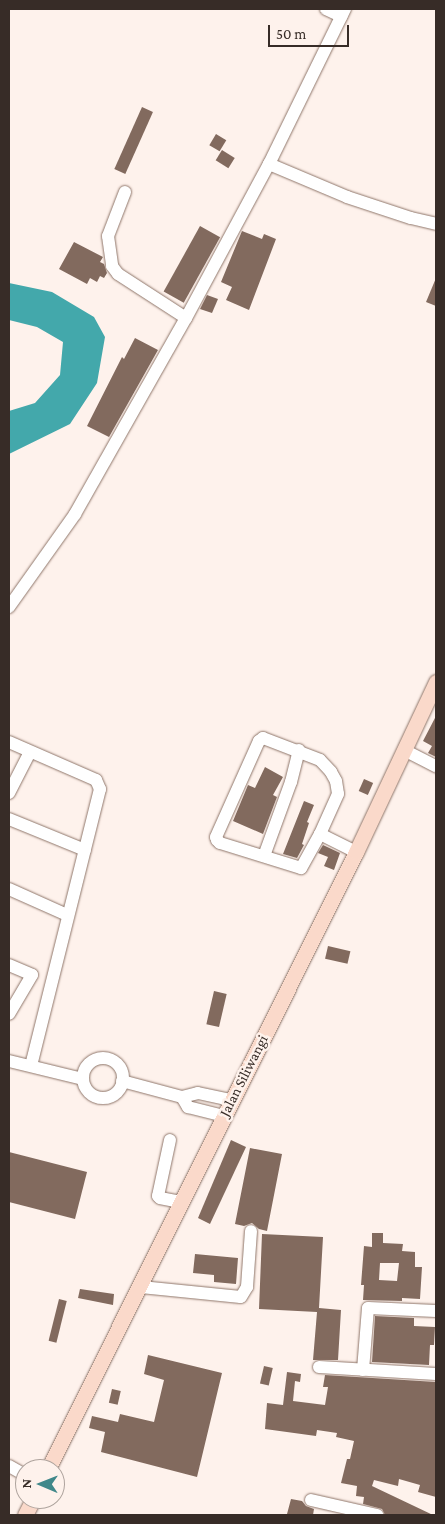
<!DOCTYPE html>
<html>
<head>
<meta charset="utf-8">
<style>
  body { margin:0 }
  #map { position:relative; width:445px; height:1524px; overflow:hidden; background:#fef2ec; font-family:"Crimson Pro",serif }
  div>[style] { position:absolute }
  .water>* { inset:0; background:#43a8ab }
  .building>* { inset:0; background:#826a5e; transform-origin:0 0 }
  .roads { filter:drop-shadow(0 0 1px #8f766a) drop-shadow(0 0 1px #8f766a) }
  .minor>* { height:12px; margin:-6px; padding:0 6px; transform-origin:6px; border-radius:6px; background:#fff }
  .minor>.ring { margin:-6px; padding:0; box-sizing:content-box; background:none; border:12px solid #fff; border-radius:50% }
  .major>* { height:15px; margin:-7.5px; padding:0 7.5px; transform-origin:7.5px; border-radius:7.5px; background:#fad9ca }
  span { translate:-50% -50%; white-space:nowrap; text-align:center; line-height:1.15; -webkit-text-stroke:5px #fef2ec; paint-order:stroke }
  .street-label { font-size:15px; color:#372c27 }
  .frame { position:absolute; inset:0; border:10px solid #372c27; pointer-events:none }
  .north { position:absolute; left:15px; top:1459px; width:50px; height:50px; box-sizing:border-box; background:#fef2ec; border:1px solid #aea39d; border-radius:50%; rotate:271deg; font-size:14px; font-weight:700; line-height:20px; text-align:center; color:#372c27 }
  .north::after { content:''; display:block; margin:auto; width:18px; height:22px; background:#40888a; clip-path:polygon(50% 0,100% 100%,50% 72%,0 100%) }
  .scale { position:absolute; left:268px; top:25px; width:81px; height:22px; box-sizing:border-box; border:2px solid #372c27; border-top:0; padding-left:6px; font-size:15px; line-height:18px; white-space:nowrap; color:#372c27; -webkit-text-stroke:4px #fef2ec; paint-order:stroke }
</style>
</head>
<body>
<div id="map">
  <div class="water">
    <div style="clip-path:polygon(9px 283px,52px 292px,94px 317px,105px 337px,97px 383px,70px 424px,9px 454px,9px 411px,35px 403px,60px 375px,63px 342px,37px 327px,9px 320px)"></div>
  </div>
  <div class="building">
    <div style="left:142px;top:107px;width:12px;height:68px;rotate:24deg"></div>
    <div style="left:216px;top:134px;width:12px;height:13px;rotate:31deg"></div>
    <div style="left:222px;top:150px;width:15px;height:12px;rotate:32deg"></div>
    <div style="left:200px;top:226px;width:23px;height:75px;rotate:29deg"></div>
    <div style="clip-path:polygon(242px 231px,262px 239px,264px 234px,276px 239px,249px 310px,226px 300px,232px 287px,221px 282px)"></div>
    <div style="clip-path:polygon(74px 242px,103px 257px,100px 262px,104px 264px,107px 273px,104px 278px,100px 276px,97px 282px,90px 278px,87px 284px,59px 269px)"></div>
    <div style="clip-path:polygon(436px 278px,436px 306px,426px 302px)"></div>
    <div style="clip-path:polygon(207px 295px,218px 299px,212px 313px,200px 309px)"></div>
    <div style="clip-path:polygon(135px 338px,158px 350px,109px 437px,87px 426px,122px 357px,124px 359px)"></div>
    <div style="clip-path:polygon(436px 716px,436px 757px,428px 753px,432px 746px,423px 741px)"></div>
    <div style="clip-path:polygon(265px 767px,283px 777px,273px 795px,277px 797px,263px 834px,233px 821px,248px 785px,255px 788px)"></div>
    <div style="left:364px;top:779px;width:10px;height:13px;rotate:24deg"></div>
    <div style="clip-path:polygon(304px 801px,314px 805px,307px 822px,309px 823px,302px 844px,304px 845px,297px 858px,283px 854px)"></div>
    <div style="clip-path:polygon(323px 845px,340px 853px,334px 870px,324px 866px,328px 857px,318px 853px)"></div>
    <div style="left:328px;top:946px;width:23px;height:13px;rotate:13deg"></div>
    <div style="left:214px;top:991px;width:13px;height:34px;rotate:13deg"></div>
    <div style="clip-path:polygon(231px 1140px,246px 1147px,210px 1224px,198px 1218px)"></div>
    <div style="clip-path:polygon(250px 1148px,282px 1154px,267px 1231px,259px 1229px,252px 1223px,244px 1226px,235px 1224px)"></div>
    <div style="clip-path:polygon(9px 1152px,87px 1172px,75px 1219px,9px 1202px)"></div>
    <div style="clip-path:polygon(evenodd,372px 1233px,383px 1233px,383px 1243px,403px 1244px,402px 1251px,415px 1252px,415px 1267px,422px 1267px,420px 1299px,402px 1298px,402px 1301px,363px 1300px,364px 1285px,361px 1285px,364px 1246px,372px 1247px,372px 1233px,380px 1263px,399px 1263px,397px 1281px,379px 1280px,380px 1263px)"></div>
    <div style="clip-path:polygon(262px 1234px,323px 1237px,319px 1308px,341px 1310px,338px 1360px,313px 1360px,317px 1312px,259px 1309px)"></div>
    <div style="clip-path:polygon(195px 1254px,238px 1258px,236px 1284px,214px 1282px,214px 1275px,193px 1273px)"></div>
    <div style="clip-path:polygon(80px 1289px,114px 1294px,113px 1305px,78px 1298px)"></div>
    <div style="left:59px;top:1299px;width:8px;height:43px;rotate:14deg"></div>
    <div style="clip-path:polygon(375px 1316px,414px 1318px,414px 1326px,435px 1327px,434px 1345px,430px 1345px,429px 1365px,372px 1362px)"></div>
    <div style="clip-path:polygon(148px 1355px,222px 1373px,197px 1477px,101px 1452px,105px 1432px,89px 1428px,92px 1416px,118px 1422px,120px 1414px,154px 1422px,164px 1380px,144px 1374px)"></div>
    <div style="left:264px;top:1366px;width:9px;height:18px;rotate:13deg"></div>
    <div style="clip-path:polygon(287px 1372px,301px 1374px,300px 1382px,295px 1381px,293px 1401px,325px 1405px,328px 1387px,323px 1387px,325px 1375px,436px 1382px,436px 1497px,418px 1492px,420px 1485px,399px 1479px,398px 1486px,374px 1480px,372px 1486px,433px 1515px,385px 1515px,382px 1509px,363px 1504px,364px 1497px,356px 1496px,357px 1486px,341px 1483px,347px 1459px,350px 1459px,354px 1441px,336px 1437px,337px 1433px,317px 1430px,316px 1436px,265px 1429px,267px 1403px,283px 1405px)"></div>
    <div style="left:112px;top:1389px;width:9px;height:14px;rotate:13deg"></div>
    <div style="clip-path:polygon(291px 1499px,302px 1501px,306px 1506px,314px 1509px,313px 1515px,287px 1514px)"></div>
  </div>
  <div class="roads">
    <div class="minor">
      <div style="left:326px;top:9px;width:17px;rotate:25deg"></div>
      <div style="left:269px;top:164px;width:85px;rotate:22.9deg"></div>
      <div style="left:347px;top:197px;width:67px;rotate:18.2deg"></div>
      <div style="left:411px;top:218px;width:26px;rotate:13deg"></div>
      <div style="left:125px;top:192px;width:47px;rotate:111.1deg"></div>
      <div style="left:108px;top:236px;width:30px;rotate:82deg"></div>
      <div style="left:112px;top:266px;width:10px;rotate:53deg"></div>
      <div style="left:118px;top:274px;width:81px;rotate:32.9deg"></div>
      <div style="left:9px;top:607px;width:114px;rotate:-54.6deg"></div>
      <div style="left:75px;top:514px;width:225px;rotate:-60.5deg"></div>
      <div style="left:186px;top:318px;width:175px;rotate:-61.7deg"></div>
      <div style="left:269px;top:164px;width:173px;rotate:-63.9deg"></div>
      <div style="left:9px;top:742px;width:95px;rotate:23.6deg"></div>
      <div style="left:96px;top:780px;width:10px;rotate:66deg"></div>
      <div style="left:100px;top:789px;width:285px;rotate:104deg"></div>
      <div style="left:404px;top:750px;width:36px;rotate:27deg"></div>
      <div style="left:9px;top:793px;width:46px;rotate:-62.9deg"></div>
      <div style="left:9px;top:819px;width:82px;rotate:22.2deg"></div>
      <div style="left:320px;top:834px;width:39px;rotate:119deg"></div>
      <div style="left:301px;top:868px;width:85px;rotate:-162.8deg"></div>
      <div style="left:220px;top:843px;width:4px;rotate:-135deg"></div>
      <div style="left:217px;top:840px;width:3px;rotate:-108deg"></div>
      <div style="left:216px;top:837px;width:105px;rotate:-65.9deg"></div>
      <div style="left:259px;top:741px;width:5px;rotate:-37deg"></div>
      <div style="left:263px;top:738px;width:61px;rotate:21.1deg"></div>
      <div style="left:320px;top:760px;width:16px;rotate:47deg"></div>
      <div style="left:331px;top:772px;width:10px;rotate:61deg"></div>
      <div style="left:336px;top:781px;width:13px;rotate:81deg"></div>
      <div style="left:338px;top:794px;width:44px;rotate:114.2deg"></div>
      <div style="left:320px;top:834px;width:40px;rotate:26.6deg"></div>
      <div style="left:264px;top:856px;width:79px;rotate:-70deg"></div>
      <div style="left:291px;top:782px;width:33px;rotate:-76deg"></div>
      <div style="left:9px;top:889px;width:64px;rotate:24.1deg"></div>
      <div style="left:9px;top:965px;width:25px;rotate:23deg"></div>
      <div style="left:32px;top:975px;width:45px;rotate:120.5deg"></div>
      <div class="ring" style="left:83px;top:1058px;width:28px;height:28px"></div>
      <div style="left:9px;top:1061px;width:76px;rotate:13.7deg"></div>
      <div style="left:122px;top:1081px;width:62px;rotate:14.9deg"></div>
      <div style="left:182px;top:1097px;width:16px;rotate:-14deg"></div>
      <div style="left:198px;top:1093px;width:35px;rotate:12deg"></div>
      <div style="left:182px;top:1097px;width:12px;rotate:59deg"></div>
      <div style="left:188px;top:1107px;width:36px;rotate:14deg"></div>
      <div style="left:170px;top:1140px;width:57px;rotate:102.1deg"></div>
      <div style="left:158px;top:1196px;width:3px;rotate:45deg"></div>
      <div style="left:160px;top:1198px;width:21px;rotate:11deg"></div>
      <div style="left:141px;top:1287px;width:100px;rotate:5.7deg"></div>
      <div style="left:241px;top:1297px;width:12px;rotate:-59deg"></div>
      <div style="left:247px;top:1287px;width:56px;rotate:-85.9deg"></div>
      <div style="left:319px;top:1367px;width:117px;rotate:3.4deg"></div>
      <div style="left:363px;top:1370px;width:62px;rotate:-85.4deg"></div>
      <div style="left:368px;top:1308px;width:68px;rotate:2.5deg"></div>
      <div style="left:9px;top:1466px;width:18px;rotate:29deg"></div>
      <div style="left:311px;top:1500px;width:68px;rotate:12.8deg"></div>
    </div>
    <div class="major">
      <div style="left:48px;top:1469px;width:690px;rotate:-63.47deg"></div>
      <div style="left:356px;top:852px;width:188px;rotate:-64.8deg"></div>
      <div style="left:25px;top:1515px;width:18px;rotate:-63deg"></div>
    </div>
  </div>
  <div class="street-label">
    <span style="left:244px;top:1076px;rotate:-63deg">Jalan Siliwangi</span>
  </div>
  <div class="frame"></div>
  <div class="north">N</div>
  <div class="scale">50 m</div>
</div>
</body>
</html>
